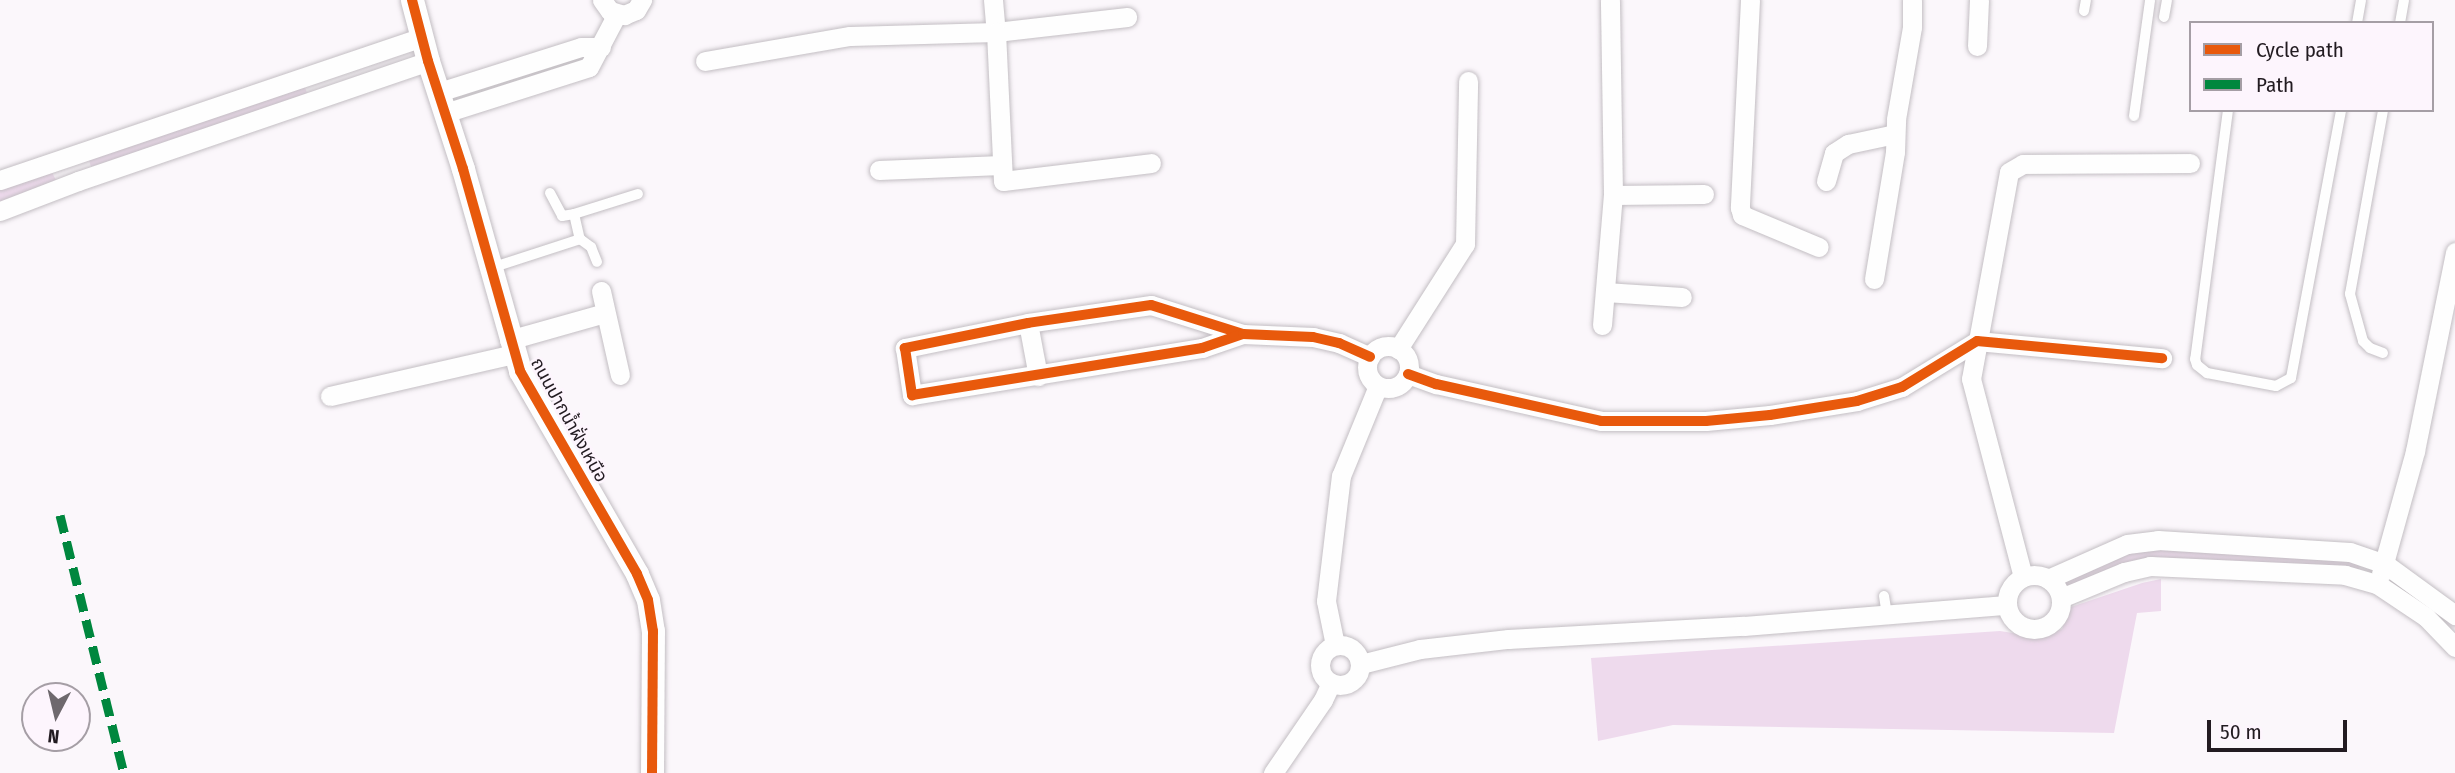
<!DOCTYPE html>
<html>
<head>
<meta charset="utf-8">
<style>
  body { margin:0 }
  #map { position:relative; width:2455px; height:773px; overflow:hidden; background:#fbf7fb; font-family:"Fira Sans Condensed","Noto Sans Thai",sans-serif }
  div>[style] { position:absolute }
  .green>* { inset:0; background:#eedaed; transform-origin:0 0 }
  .roads { filter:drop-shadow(0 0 2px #c3bec3) drop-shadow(0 0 2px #c3bec3) }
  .service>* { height:10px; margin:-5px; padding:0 5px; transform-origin:5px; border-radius:5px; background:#fefefe }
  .minor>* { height:19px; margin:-9.5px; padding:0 9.5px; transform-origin:9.5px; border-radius:9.5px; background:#fefefe }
  .minor>.ring { margin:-9.5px; padding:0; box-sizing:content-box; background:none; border:19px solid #fefefe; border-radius:50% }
  .tertiary>* { height:23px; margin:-11.5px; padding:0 11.5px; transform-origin:11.5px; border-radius:11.5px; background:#fefefe }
  .quiet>* { height:9px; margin-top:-4.5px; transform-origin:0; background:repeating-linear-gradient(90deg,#00873e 0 18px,transparent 0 27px) }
  .cycleway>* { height:10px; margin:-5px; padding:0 5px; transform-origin:5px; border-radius:5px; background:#e8590c }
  span { translate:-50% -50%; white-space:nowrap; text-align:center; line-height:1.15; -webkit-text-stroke:5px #fdf5fd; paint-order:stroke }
  .street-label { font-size:18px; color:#221b21 }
  .legend { position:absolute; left:2189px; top:21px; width:245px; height:91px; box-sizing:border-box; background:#fdf5fd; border:2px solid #a59ea5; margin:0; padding:9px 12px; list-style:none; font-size:21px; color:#221b21 }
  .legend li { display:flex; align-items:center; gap:14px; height:35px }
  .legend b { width:35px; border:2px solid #a59ea5 }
  .north { position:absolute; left:21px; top:682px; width:70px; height:70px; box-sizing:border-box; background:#fdf5fd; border:2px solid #a59ea5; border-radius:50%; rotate:187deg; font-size:19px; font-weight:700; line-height:28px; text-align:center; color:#221b21 }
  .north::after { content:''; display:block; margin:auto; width:24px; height:32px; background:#6e686d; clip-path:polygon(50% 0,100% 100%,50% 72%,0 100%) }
  .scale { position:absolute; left:2207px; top:720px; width:140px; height:32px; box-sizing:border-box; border:4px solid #221b21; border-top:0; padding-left:9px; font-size:21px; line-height:24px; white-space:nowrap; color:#221b21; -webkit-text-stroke:5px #fdf5fd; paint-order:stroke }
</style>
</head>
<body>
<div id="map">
  <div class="green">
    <div style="left:303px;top:81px;width:16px;height:228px;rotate:72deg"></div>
    <div style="clip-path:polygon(49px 167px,57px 182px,0 205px,0 186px)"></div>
    <div style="clip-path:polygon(2164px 548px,2231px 551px,2361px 563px,2358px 573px,2181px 559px,2068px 590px,2063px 580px,2131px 552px)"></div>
    <div style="clip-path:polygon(2161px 579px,2161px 611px,2137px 613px,2114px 733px,1673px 725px,1598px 741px,1591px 658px,2000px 631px,2031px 636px,2050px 634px,2062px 629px,2071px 607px,2142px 583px)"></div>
  </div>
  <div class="roads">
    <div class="service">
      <div style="left:2084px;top:11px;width:11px;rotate:-80deg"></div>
      <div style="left:2164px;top:17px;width:17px;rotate:-80deg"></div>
      <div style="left:2357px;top:23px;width:23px;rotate:-80deg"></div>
      <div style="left:2400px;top:23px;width:23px;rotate:-80deg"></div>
      <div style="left:2228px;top:110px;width:251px;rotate:97.5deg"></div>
      <div style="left:2195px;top:359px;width:6px;rotate:72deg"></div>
      <div style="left:2197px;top:365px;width:13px;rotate:39deg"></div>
      <div style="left:2207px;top:373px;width:70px;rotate:10.7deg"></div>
      <div style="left:2276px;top:386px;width:17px;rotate:-28deg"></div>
      <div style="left:2291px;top:378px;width:273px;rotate:-79.4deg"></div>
      <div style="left:2134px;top:116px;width:117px;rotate:-82.1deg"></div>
      <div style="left:550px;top:193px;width:26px;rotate:62deg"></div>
      <div style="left:562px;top:216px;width:12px;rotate:-9deg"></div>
      <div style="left:574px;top:214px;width:26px;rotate:77deg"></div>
      <div style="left:574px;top:214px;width:67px;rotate:-17.4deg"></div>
      <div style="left:491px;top:268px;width:94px;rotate:-18deg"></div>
      <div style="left:580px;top:239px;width:14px;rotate:36deg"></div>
      <div style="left:591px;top:247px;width:16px;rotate:68deg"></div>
      <div style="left:2383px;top:353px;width:14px;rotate:-159deg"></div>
      <div style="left:2370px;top:348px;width:10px;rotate:-135deg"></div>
      <div style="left:2363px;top:341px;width:49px;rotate:-105.5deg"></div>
      <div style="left:2350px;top:294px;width:187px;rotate:-79.8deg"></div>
      <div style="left:1884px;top:596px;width:18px;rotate:81deg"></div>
    </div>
    <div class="minor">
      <div style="left:602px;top:0;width:14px;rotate:54deg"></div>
      <div style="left:610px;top:11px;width:15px;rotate:16deg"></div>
      <div style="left:624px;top:15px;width:13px;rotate:-23deg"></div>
      <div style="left:636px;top:10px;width:12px;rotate:-59deg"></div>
      <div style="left:993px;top:0;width:32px;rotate:85deg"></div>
      <div style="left:996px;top:32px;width:132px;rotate:-6.5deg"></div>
      <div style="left:1750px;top:0;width:208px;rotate:92.8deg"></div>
      <div style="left:1740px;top:208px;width:7px;rotate:74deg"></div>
      <div style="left:1742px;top:215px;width:83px;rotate:22.6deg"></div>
      <div style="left:1977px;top:46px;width:46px;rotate:-87.5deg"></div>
      <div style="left:705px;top:61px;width:147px;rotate:-9.8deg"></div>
      <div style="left:850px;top:36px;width:146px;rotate:-1.6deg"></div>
      <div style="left:996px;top:32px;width:149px;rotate:87.3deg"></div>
      <div style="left:1003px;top:181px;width:149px;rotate:-6.9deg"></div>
      <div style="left:439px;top:92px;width:149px;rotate:-17.6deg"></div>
      <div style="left:581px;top:47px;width:20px"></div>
      <div style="left:445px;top:113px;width:151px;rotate:-17.7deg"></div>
      <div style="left:589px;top:67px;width:60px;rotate:-62.2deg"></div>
      <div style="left:879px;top:170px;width:122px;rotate:-2.3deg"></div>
      <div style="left:0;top:180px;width:446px;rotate:-18.7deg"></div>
      <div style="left:1826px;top:181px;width:29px;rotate:-74deg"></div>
      <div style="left:1834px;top:153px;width:17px;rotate:-33deg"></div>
      <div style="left:1848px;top:144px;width:48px;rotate:-12deg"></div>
      <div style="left:1613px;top:195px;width:91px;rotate:-0.6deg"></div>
      <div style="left:0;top:211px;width:84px;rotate:-21deg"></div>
      <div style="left:78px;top:181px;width:370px;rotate:-18.9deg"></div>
      <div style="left:1874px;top:279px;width:129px;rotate:-80.6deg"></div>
      <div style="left:1895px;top:152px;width:33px;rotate:-88deg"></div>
      <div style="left:1896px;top:119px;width:93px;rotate:-80.1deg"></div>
      <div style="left:1912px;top:27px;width:27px;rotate:-90deg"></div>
      <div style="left:601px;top:291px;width:86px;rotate:77.3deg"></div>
      <div style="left:1605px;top:292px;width:77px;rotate:3.7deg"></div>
      <div style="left:1028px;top:323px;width:54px;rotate:79.3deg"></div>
      <div style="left:1602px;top:325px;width:130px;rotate:-85.2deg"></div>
      <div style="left:1613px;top:195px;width:195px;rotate:-90.9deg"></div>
      <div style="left:1243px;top:334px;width:96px;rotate:-162.5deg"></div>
      <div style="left:1151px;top:305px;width:124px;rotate:171.7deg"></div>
      <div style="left:1028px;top:323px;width:126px;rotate:168.5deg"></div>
      <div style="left:905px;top:348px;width:48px;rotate:81.5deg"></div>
      <div style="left:912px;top:395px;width:294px;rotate:-9.2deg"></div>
      <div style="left:1202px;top:348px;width:43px;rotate:-18.9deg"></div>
      <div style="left:1243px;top:334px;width:70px;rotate:2.5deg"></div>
      <div style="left:1313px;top:337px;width:27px;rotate:13deg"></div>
      <div style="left:1339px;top:343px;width:34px;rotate:24deg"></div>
      <div style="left:509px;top:340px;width:100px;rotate:-15.7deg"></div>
      <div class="ring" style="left:1367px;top:346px;width:23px;height:23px"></div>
      <div style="left:1398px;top:349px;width:125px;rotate:-57.5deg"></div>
      <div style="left:1465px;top:244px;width:163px;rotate:-88.9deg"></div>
      <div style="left:1408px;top:374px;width:30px;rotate:20deg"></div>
      <div style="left:1436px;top:384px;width:169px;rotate:12.6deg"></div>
      <div style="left:1601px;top:421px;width:105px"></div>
      <div style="left:1706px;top:421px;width:64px;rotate:-5.4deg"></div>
      <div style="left:1770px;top:415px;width:88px;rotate:-9.1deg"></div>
      <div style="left:1857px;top:401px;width:47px;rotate:-17.3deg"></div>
      <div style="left:1902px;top:387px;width:88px;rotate:-31.5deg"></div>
      <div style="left:1977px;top:341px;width:186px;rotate:5.3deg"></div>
      <div style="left:330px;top:396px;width:188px;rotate:-12.9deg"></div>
      <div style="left:2381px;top:574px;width:128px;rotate:-74.5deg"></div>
      <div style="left:2415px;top:451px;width:203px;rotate:-78.6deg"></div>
      <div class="ring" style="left:2007px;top:575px;width:35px;height:35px"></div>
      <div style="left:2023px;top:577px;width:205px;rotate:-104.7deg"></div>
      <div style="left:1971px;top:379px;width:210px;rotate:-79.6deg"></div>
      <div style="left:2009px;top:172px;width:16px;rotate:-30deg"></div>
      <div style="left:2023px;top:164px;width:167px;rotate:-0.3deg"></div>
      <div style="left:2048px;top:579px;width:86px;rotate:-23.9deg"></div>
      <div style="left:2127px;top:544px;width:31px;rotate:-7deg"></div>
      <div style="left:2158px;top:540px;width:192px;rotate:3.6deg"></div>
      <div style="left:2350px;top:552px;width:37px;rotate:19deg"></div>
      <div style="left:2385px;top:564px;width:87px;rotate:36.1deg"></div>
      <div style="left:2061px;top:598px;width:68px;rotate:-22.4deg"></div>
      <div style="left:2124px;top:572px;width:27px;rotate:-13deg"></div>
      <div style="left:2150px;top:566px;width:195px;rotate:2.6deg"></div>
      <div style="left:2345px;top:575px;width:33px;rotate:16deg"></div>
      <div style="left:2377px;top:584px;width:59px;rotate:34deg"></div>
      <div style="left:2426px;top:617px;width:42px;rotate:46deg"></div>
      <div style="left:1335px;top:645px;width:45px;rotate:-101.6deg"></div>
      <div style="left:1326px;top:601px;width:126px;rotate:-83.2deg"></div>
      <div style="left:1341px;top:476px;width:97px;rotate:-67.7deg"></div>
      <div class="ring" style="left:1320px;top:645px;width:21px;height:21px"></div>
      <div style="left:1361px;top:664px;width:61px;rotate:-14.3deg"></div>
      <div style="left:1420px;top:649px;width:89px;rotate:-6.5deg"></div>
      <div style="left:1508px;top:639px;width:236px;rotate:-3.2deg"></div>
      <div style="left:1744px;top:626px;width:263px;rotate:-4.6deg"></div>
      <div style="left:1273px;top:773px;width:88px;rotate:-55.6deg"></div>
      <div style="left:1323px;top:700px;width:19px;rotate:-65deg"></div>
    </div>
    <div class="tertiary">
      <div style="left:412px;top:0;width:63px;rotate:75.3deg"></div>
      <div style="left:428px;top:61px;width:114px;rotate:72deg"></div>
      <div style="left:463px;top:169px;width:210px;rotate:74.2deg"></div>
      <div style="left:520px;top:371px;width:234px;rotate:60deg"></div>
      <div style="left:637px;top:574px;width:28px;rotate:67deg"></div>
      <div style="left:648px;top:600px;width:31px;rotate:81deg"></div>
      <div style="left:653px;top:631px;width:142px;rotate:90.4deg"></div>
    </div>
  </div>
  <div class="quiet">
    <div style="left:60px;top:515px;width:266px;rotate:76.1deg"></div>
  </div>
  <div class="cycleway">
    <div style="left:412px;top:0;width:63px;rotate:75.3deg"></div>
    <div style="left:428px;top:61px;width:114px;rotate:72deg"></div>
    <div style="left:463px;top:169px;width:210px;rotate:74.2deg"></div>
    <div style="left:520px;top:371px;width:234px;rotate:60deg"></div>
    <div style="left:637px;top:574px;width:28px;rotate:67deg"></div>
    <div style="left:648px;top:600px;width:31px;rotate:81deg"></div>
    <div style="left:653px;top:631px;width:142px;rotate:90.4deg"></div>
    <div style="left:1243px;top:334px;width:96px;rotate:-162.5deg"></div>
    <div style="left:1151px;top:305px;width:124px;rotate:171.7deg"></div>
    <div style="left:1028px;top:323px;width:126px;rotate:168.5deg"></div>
    <div style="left:905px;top:348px;width:48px;rotate:81.5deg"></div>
    <div style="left:912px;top:395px;width:294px;rotate:-9.2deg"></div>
    <div style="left:1202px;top:348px;width:43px;rotate:-18.9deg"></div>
    <div style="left:1243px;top:334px;width:70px;rotate:2.5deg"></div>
    <div style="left:1313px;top:337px;width:27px;rotate:13deg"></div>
    <div style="left:1339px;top:343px;width:34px;rotate:24deg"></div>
    <div style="left:1408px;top:374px;width:30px;rotate:20deg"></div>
    <div style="left:1436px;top:384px;width:169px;rotate:12.6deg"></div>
    <div style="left:1601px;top:421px;width:105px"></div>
    <div style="left:1706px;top:421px;width:64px;rotate:-5.4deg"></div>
    <div style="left:1770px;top:415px;width:88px;rotate:-9.1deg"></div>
    <div style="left:1857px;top:401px;width:47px;rotate:-17.3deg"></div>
    <div style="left:1902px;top:387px;width:88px;rotate:-31.5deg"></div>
    <div style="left:1977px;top:341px;width:186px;rotate:5.3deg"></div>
  </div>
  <div class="street-label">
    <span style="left:569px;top:420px;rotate:61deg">ถนนปากน้ำฝั่งเหนือ</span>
  </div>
  <ul class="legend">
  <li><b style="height:9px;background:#e8590c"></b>Cycle path</li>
  <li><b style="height:9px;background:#00873e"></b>Path</li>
  </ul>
  <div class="north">N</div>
  <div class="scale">50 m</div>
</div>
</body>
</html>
